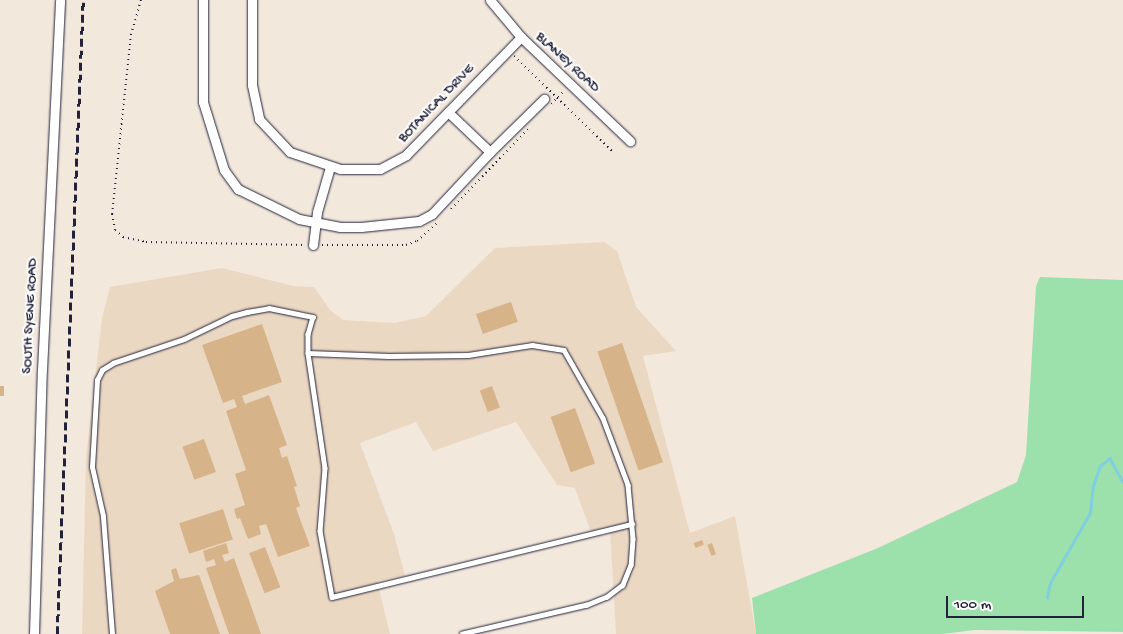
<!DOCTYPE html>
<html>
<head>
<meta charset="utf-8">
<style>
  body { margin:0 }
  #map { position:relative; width:1123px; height:634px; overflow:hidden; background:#f3e8dc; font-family:"Gochi Hand",sans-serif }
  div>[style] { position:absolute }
  .built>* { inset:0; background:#ebd8c3 }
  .green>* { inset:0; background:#9ce1ac }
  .stream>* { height:2.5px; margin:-1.25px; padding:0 1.25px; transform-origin:1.25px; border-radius:1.25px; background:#81cedf }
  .building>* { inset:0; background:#d7b389; transform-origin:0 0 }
  .path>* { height:2px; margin-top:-1px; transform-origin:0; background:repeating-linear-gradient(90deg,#22223b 0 1px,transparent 0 5px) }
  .roads { filter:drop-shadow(0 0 1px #22223b) drop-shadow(0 0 1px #22223b) }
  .service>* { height:4.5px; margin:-2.25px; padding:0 2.25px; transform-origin:2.25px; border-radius:2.25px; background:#fff }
  .minor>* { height:9px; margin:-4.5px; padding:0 4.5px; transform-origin:4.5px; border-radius:4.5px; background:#fff }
  .rail>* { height:2.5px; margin-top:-1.25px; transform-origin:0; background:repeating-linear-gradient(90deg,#22223b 0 8px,transparent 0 12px) }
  span { translate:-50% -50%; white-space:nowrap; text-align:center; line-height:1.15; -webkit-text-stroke:4px #fff; paint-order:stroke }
  .street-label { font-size:14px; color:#22223b }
  .scale { position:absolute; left:946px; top:596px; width:138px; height:22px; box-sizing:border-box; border:2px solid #22223b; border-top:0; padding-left:6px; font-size:15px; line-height:18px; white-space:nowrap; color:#22223b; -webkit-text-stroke:4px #fff; paint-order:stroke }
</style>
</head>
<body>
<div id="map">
  <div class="built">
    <div style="clip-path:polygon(604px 242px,617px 251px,636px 307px,676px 351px,643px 356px,690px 533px,735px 516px,756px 634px,616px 634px,610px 529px,591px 532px,575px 488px,557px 485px,516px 422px,433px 451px,416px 422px,360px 443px,394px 534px,405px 576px,377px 581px,390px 634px,82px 634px,86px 458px,102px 318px,110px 287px,222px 268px,293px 286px,314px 287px,330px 310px,343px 320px,395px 323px,426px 316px,495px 248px)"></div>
  </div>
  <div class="green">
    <div style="clip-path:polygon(1040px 277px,1123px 280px,1123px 632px,974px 630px,943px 634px,756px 634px,752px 598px,878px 548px,1017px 482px,1026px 455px,1036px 286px)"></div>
  </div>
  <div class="stream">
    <div style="left:1047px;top:598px;width:15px;rotate:-79deg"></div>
    <div style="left:1050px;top:583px;width:81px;rotate:-60.3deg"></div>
    <div style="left:1090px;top:513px;width:27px;rotate:-84deg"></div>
    <div style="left:1093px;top:486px;width:21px;rotate:-71deg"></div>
    <div style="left:1100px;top:466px;width:13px;rotate:-39deg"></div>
    <div style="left:1110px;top:458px;width:27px;rotate:62deg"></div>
  </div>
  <div class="building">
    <div style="left:511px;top:302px;width:21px;height:37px;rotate:71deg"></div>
    <div style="clip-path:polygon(262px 324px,282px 382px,242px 396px,245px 404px,269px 395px,287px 445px,279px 448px,282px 458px,287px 456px,297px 486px,294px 487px,300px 506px,296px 508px,310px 546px,278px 557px,266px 524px,259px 526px,261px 534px,248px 539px,240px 518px,237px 519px,234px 509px,245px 505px,235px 474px,246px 470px,226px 411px,237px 407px,234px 399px,223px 403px,202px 345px)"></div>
    <div style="left:622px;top:343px;width:126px;height:26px;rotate:71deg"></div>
    <div style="left:0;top:386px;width:4px;height:10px"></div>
    <div style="left:492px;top:386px;width:23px;height:13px;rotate:70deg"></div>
    <div style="left:575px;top:408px;width:59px;height:26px;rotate:70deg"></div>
    <div style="left:204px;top:439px;width:35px;height:23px;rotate:70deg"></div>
    <div style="left:223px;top:509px;width:32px;height:46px;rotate:72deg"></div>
    <div style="left:702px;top:540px;width:5px;height:9px;rotate:68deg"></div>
    <div style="clip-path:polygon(226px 543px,229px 553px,222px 555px,225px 562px,234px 558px,261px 634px,229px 634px,206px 568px,216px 565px,214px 559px,206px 562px,203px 551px)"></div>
    <div style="left:712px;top:543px;width:12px;height:5px;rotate:70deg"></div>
    <div style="left:265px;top:547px;width:43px;height:17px;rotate:69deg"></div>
    <div style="clip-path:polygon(176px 568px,180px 579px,199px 575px,220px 634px,170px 634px,155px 591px,174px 581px,171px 570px)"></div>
  </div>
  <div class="path">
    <div style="left:141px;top:0;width:35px;rotate:106deg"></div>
    <div style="left:131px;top:34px;width:181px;rotate:96deg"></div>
    <div style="left:112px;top:214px;width:16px;rotate:79deg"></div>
    <div style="left:115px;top:230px;width:11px;rotate:41deg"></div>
    <div style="left:123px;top:237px;width:24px;rotate:12deg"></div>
    <div style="left:146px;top:242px;width:159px;rotate:1.1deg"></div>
    <div style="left:514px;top:56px;width:139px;rotate:44.1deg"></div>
    <div style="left:551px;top:104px;width:20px;rotate:-45deg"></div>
    <div style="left:451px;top:209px;width:112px;rotate:-46.1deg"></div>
    <div style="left:322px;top:245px;width:84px"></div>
    <div style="left:406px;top:245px;width:12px;rotate:-20deg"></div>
    <div style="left:417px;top:241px;width:30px;rotate:-42deg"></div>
  </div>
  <div class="roads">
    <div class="service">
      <div style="left:308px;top:353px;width:81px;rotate:2.1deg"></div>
      <div style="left:389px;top:356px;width:79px;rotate:-0.7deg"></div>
      <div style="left:468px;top:355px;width:65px;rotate:-8.9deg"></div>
      <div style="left:532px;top:345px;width:32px;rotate:9deg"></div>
      <div style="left:564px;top:350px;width:78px;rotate:60.2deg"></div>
      <div style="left:603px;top:418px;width:72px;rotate:69.5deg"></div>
      <div style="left:628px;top:485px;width:54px;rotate:84.7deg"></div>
      <div style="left:633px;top:539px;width:26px;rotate:94deg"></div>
      <div style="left:631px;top:565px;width:22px;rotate:112deg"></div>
      <div style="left:623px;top:585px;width:20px;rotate:143deg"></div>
      <div style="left:607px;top:597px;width:22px;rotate:158deg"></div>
      <div style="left:587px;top:605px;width:128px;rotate:166.9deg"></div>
      <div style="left:112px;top:634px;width:118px;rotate:-94.4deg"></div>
      <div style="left:103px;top:516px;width:50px;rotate:-102.7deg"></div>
      <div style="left:92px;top:467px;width:87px;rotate:-86.7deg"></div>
      <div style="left:97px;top:380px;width:11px;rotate:-63deg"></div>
      <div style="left:102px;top:370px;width:13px;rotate:-32deg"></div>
      <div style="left:113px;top:363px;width:75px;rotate:-18.7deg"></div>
      <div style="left:184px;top:339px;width:53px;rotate:-25.6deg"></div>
      <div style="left:232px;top:316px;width:16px;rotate:-15deg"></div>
      <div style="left:247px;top:312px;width:22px;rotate:-10deg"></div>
      <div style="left:269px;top:308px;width:45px;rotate:11.6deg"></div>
      <div style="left:313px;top:317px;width:18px;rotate:106deg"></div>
      <div style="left:308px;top:334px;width:19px;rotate:90deg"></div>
      <div style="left:308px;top:353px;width:116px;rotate:81.6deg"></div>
      <div style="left:325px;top:468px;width:63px;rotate:94.5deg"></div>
      <div style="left:320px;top:531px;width:67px;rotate:79.7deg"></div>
      <div style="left:332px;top:597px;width:309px;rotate:-13.7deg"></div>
    </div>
    <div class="minor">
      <div style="left:203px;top:0;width:102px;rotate:90deg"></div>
      <div style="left:203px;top:102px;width:71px;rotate:72.8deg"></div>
      <div style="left:224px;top:170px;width:24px;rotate:54deg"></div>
      <div style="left:238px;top:189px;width:68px;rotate:26.2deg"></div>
      <div style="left:299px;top:219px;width:42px;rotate:11deg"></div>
      <div style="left:340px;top:227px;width:21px"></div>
      <div style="left:361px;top:227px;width:58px;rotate:-5.9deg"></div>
      <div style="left:419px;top:221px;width:15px;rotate:-28deg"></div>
      <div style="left:432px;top:214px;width:85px;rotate:-46.9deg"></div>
      <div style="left:490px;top:152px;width:58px;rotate:-136.4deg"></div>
      <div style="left:252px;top:0;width:85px;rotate:90deg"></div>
      <div style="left:252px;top:85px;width:35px;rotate:78deg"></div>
      <div style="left:259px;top:119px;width:45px;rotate:46.8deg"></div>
      <div style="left:290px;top:152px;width:53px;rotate:18.8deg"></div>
      <div style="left:340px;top:169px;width:40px"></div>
      <div style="left:380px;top:169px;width:30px;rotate:-28deg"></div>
      <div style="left:406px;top:155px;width:165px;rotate:-45.7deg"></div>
      <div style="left:490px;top:0;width:48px;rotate:50deg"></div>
      <div style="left:521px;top:37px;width:151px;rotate:43.7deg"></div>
      <div style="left:490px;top:152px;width:76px;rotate:-44.5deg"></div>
      <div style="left:313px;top:245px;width:33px;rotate:-83deg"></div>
      <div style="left:317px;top:212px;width:47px;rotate:-73.9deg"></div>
      <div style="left:34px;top:634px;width:264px;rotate:-88.3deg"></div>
      <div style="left:42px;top:370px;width:370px;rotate:-87.2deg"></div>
    </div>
  </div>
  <div class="rail">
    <div style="left:57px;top:634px;width:635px;rotate:-87.65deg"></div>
  </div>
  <div class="street-label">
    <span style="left:567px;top:63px;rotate:43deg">BLANEY ROAD</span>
    <span style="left:437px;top:104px;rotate:-46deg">BOTANICAL DRIVE</span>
    <span style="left:31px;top:316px;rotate:-87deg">SOUTH SYENE ROAD</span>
  </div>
  <div class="scale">100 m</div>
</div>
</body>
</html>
